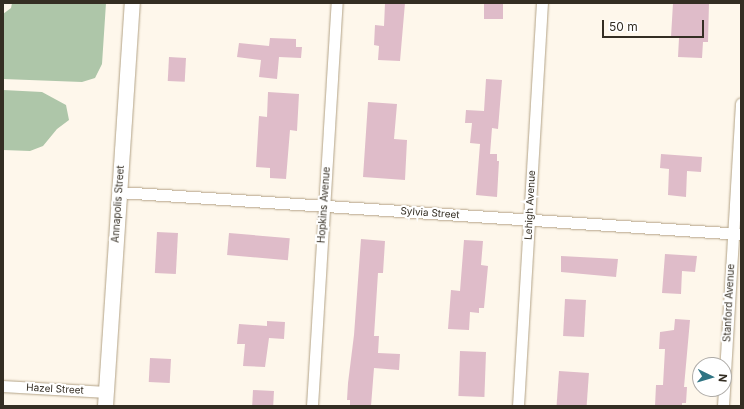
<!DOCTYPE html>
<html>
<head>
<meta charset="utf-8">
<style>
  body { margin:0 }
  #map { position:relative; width:744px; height:409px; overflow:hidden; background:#fef7eb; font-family:Inter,sans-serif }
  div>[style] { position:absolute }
  .forest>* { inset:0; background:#aec6a9 }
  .building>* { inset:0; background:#dfbcc9; transform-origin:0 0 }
  .roads { filter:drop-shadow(0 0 1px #b3a387) drop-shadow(0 0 1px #b3a387) }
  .street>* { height:11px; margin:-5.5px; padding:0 5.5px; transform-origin:5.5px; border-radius:5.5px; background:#fff }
  .secondary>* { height:15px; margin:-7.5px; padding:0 7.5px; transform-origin:7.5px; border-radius:7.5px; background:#fff }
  span { translate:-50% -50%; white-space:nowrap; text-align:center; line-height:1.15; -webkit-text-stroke:4px #fff; paint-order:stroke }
  .street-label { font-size:10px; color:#342e23 }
  .frame { position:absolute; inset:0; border:4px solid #342e23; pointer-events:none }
  .north { position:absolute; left:692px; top:357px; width:40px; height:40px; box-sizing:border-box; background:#fff; border:1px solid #aeaba7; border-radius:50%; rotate:95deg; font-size:11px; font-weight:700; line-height:16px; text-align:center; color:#342e23 }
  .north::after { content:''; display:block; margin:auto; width:14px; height:18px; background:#2f7483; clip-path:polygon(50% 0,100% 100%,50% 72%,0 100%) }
  .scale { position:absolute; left:602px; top:20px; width:102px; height:18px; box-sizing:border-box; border:2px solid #342e23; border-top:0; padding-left:5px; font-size:12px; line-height:14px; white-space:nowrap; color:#342e23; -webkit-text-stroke:3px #fff; paint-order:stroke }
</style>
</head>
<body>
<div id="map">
  <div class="forest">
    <div style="clip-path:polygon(12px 3px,106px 3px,102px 64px,95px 78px,82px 82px,3px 79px,3px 14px,11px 8px)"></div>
    <div style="clip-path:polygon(3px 90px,42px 92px,66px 105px,69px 120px,57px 129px,43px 146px,30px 151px,3px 150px)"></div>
  </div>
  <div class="building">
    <div style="clip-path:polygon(385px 3px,405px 3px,400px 61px,378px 60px,379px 46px,374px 45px,375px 25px,384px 26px)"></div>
    <div style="left:484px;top:3px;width:19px;height:16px"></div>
    <div style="clip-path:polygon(673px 3px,709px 3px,708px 42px,703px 42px,702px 58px,678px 57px,679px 38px,671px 37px)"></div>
    <div style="clip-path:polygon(270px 38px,296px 39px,296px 47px,302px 47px,301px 58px,279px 57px,277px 79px,259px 77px,261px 60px,237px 57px,239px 43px,269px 46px)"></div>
    <div style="left:169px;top:57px;width:17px;height:24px;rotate:3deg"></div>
    <div style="clip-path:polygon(486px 79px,502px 80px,498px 129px,492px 128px,490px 154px,497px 154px,497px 161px,499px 161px,497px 197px,476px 195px,480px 144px,470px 143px,472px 123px,465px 123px,466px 110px,484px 111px)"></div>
    <div style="clip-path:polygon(268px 92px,299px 94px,297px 131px,290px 130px,286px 179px,270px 178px,270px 168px,256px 167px,259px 116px,267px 117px)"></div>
    <div style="clip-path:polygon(368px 102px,397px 104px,394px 139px,407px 140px,405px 180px,363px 177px)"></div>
    <div style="clip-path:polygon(661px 154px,702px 157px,701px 172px,687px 171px,686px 197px,668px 195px,669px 169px,660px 168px)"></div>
    <div style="left:157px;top:232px;width:21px;height:41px;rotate:3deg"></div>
    <div style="left:229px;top:233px;width:61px;height:22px;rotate:5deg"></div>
    <div style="clip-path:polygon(361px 239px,385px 241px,383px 273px,378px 273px,374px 336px,379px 336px,378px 353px,400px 354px,399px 370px,374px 368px,371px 406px,350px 406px,350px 400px,347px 400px,348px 383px,354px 335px)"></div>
    <div style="clip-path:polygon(464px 240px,483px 241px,481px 265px,488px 266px,484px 308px,479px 308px,479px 313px,470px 312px,469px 330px,448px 329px,451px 290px,460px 291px)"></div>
    <div style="clip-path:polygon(665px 254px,697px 256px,695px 272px,682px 271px,681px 294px,662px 293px)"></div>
    <div style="clip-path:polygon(561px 256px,618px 259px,616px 277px,561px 272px)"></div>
    <div style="left:565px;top:299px;width:21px;height:37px;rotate:3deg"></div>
    <div style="clip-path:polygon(675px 319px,690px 320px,684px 387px,687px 387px,686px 403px,682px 403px,682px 406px,655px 406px,656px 385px,663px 385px,665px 349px,659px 349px,660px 332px,674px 330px)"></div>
    <div style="clip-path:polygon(267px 321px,285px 322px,284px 339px,269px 338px,265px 367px,243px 366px,245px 344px,237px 344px,239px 324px,267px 326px)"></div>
    <div style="left:460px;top:351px;width:26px;height:45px;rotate:2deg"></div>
    <div style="left:150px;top:358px;width:21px;height:24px;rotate:3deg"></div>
    <div style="left:559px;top:371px;width:30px;height:35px;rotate:4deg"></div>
    <div style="left:253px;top:390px;width:21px;height:16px;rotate:3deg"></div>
  </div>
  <div class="roads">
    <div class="street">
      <div style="left:119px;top:192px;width:623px;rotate:3.86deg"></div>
      <div style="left:3px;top:386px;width:103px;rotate:3.3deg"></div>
      <div style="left:312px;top:406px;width:404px;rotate:-86.5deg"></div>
      <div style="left:518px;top:406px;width:404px;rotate:-86.6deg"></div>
      <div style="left:723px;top:406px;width:303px;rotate:-86.6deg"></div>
    </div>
    <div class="secondary">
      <div style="left:105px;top:406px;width:404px;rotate:-86.2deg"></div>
    </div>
  </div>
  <div class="street-label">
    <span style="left:118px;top:204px;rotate:-86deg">Annapolis Street</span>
    <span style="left:324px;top:205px;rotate:-86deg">Hopkins Avenue</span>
    <span style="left:530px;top:205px;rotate:-87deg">Lehigh Avenue</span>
    <span style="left:430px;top:213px;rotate:4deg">Sylvia Street</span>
    <span style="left:729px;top:303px;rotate:-87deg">Stanford Avenue</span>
    <span style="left:55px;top:389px;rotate:3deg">Hazel Street</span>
  </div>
  <div class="frame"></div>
  <div class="north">N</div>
  <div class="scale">50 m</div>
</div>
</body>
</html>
